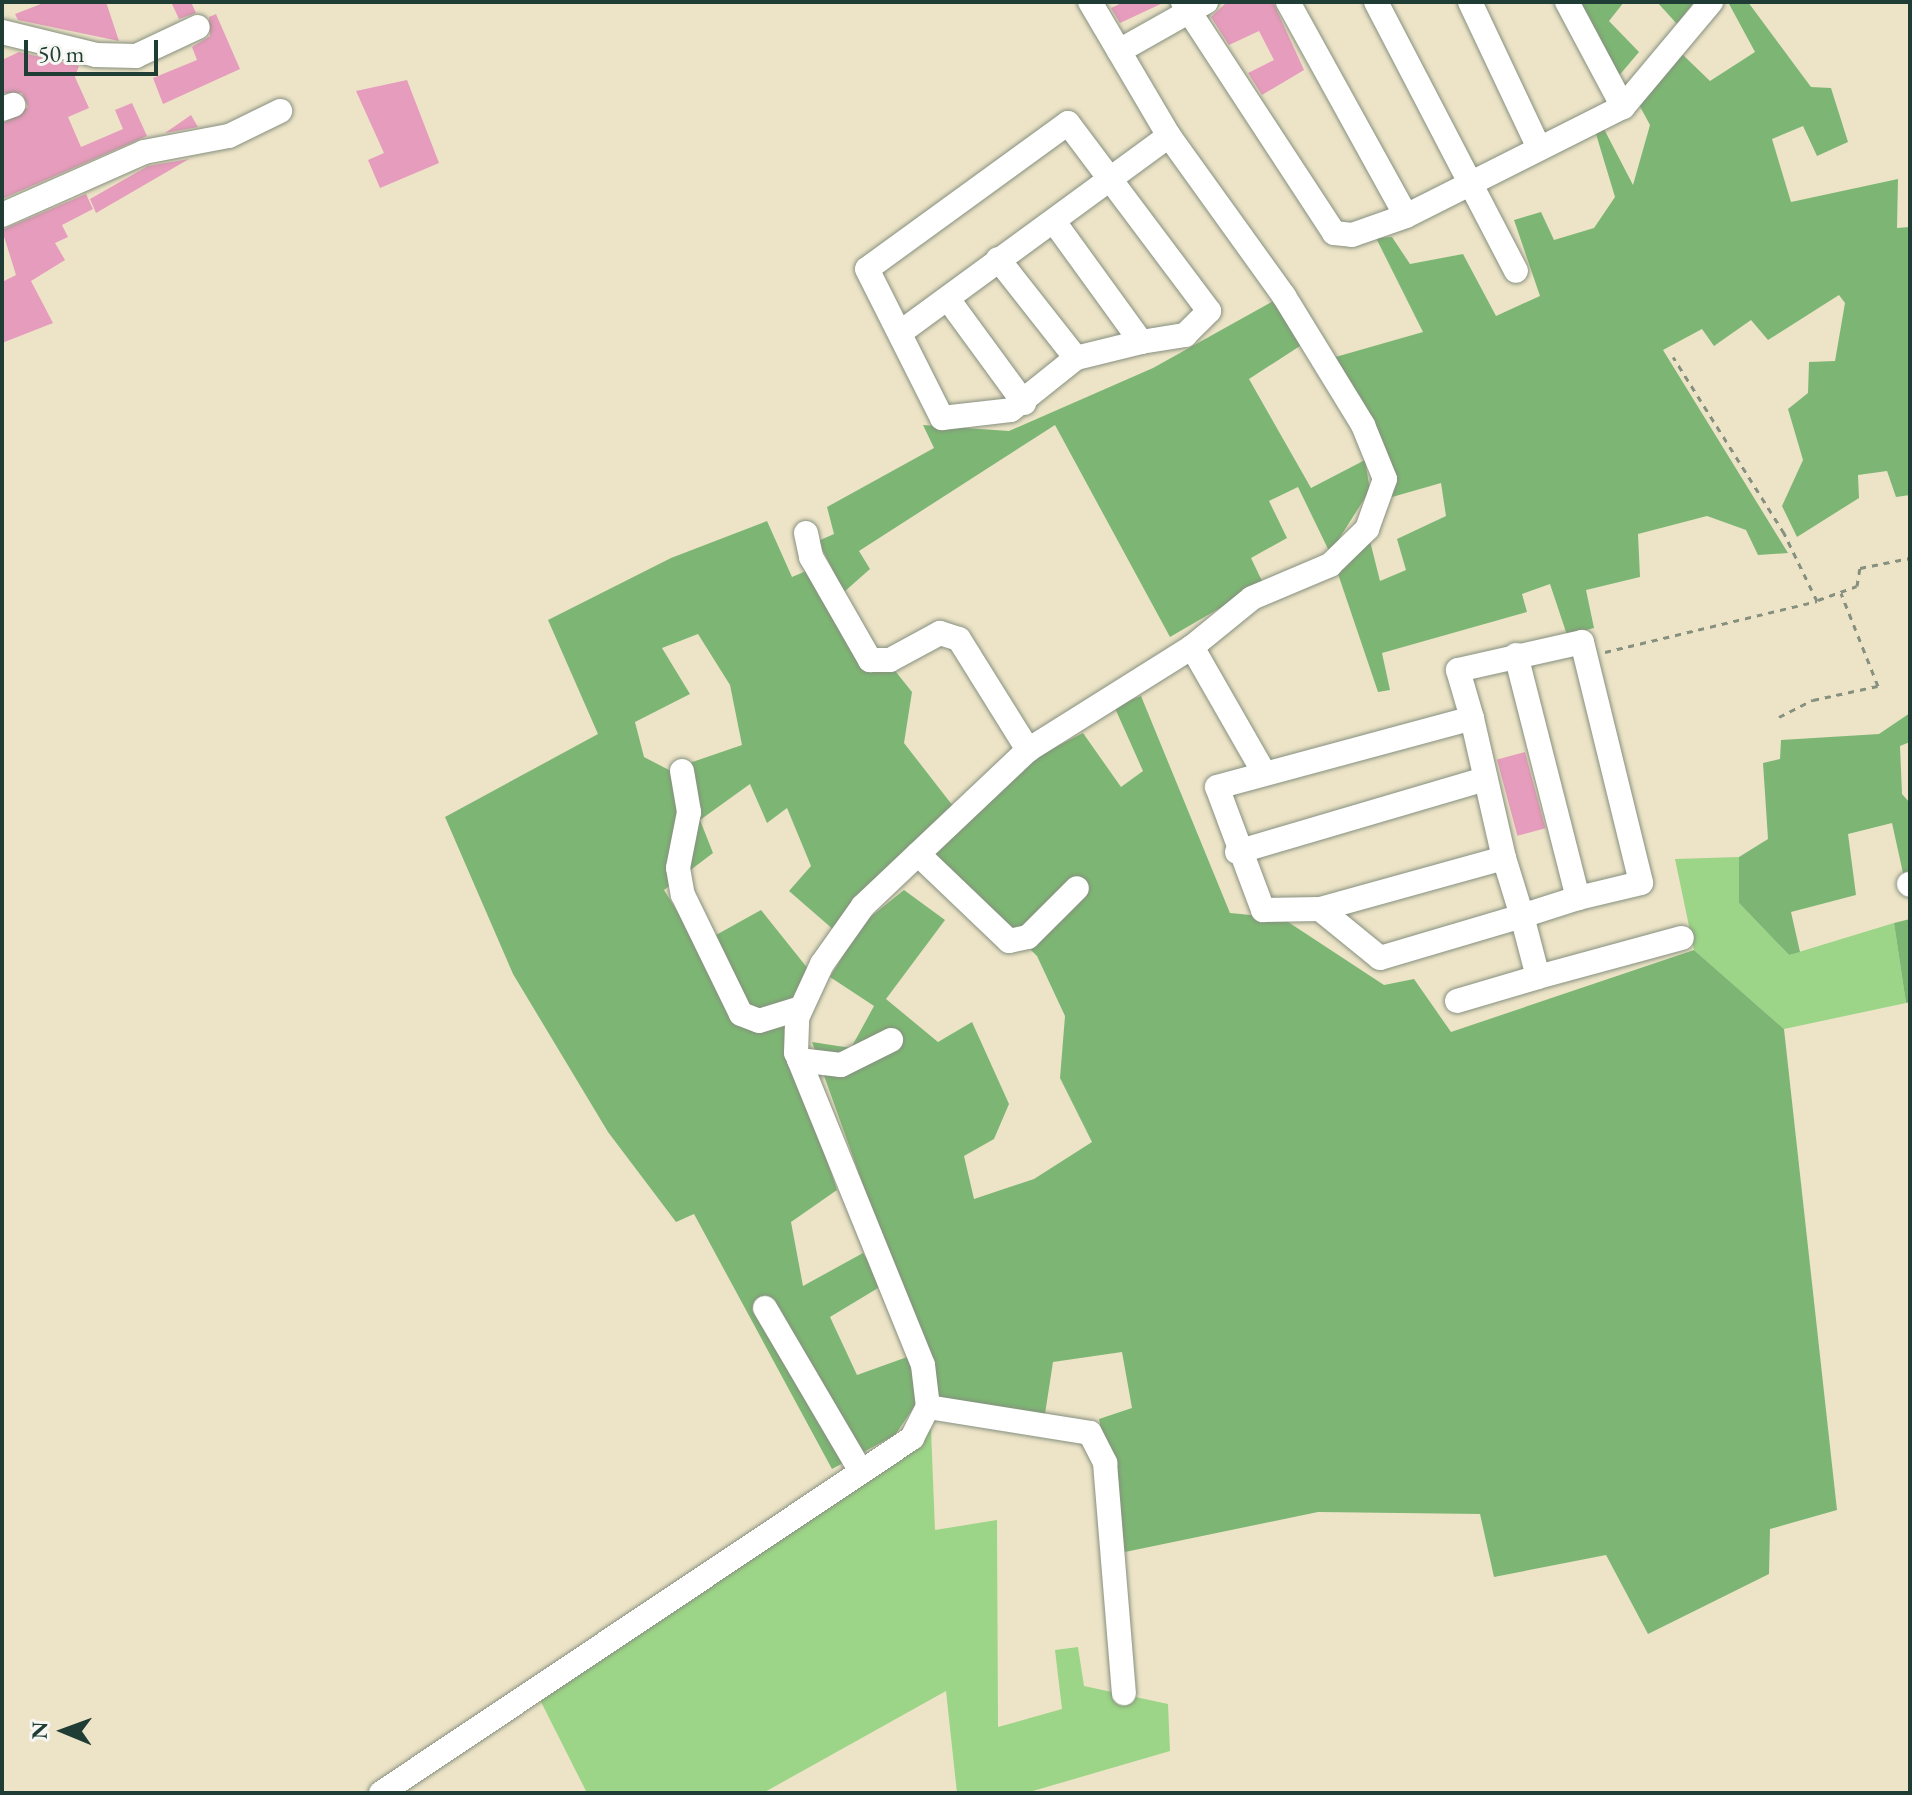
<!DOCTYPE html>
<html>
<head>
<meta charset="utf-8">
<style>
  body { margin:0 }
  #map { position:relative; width:1912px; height:1795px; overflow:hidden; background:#ede4c8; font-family:"EB Garamond",serif }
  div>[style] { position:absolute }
  .green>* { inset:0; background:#9cd587 }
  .forest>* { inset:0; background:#7db674 }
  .building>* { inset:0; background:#e69cbc; transform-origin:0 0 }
  .path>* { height:3px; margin-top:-1.5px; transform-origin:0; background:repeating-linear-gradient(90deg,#86907e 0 6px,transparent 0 12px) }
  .roads { filter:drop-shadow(0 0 2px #86907e) drop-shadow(0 0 2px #86907e) }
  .minor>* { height:24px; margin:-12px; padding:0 12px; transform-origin:12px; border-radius:12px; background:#fff }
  span { translate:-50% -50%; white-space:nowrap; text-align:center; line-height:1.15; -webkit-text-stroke:6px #f6f6f2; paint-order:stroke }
  .frame { position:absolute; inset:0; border:4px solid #1f3d34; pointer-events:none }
  .north { position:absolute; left:24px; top:1691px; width:80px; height:80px; -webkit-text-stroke:6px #f6f6f2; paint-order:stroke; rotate:271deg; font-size:22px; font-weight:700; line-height:32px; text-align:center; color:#1f3d34 }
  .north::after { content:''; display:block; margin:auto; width:28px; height:36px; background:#1f3d34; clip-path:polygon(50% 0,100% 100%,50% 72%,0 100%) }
  .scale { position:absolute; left:24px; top:40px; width:134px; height:36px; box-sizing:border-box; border:4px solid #1f3d34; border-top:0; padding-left:10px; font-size:24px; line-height:28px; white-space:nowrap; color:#1f3d34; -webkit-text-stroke:6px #f6f6f2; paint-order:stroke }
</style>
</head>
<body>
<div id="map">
  <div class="green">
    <div style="clip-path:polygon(1739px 857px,1739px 903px,1789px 955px,1894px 923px,1906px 1003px,1784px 1029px,1694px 950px,1675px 859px)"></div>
    <div style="clip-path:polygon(931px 1429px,935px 1530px,997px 1520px,998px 1727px,1062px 1709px,1055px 1650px,1078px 1647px,1084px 1686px,1168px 1704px,1170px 1751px,1026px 1793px,957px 1793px,946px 1691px,763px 1793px,587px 1793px,537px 1694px)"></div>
  </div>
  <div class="forest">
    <div style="clip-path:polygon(1577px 2px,1624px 2px,1609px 21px,1639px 52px,1617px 78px)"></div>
    <div style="clip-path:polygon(1657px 2px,1694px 2px,1677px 24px)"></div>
    <div style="clip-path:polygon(1728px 2px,1748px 2px,1811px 87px,1831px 88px,1848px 142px,1817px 156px,1803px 126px,1772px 139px,1791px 202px,1898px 179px,1897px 228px,1910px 227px,1910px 495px,1896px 497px,1887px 471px,1858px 475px,1859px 498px,1797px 537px,1782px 506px,1803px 460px,1788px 409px,1808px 393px,1809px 362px,1835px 361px,1845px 303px,1839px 295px,1768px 340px,1751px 320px,1714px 346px,1702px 329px,1663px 350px,1788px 553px,1758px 555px,1746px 530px,1707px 516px,1638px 534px,1640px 577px,1586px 590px,1594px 628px,1567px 635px,1550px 584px,1522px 594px,1527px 612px,1382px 653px,1390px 690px,1378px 692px,1337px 571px,1370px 541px,1380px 581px,1406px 570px,1397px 539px,1446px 516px,1441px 483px,1392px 497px,1392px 472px,1332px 358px,1423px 332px,1376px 238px,1392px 237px,1410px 264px,1463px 254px,1496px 316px,1540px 296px,1514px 220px,1541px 212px,1554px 240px,1594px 228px,1615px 197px,1596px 134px,1604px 129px,1633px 185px,1650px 125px,1637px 101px,1682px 54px,1710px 81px,1755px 52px)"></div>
    <div style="clip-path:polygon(1275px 300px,1303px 344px,1249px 379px,1311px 488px,1365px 460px,1370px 490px,1330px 553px,1298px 487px,1269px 501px,1287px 538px,1251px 558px,1263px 583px,1170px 637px,1055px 425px,859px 551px,870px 569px,844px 592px,818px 541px,834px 534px,827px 507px,934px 448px,923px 425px,1009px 431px,1153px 368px)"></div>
    <div style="clip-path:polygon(evenodd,767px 521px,792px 577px,813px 568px,912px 692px,904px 743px,953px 806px,835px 931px,789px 891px,811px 866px,787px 808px,767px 823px,750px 784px,700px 820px,713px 853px,664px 890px,698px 945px,761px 910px,809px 970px,784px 1030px,837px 1190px,791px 1222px,803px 1286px,863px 1253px,883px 1285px,830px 1317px,857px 1375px,910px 1356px,916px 1404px,895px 1435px,832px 1469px,694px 1214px,676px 1222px,608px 1132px,513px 974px,445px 817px,598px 734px,548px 620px,671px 558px,767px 521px,698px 634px,730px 685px,742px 745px,669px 770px,644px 757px,635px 722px,690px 694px,662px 648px,698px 634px)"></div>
    <div style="clip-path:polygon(1141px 696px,1230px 913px,1282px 918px,1384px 985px,1414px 979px,1451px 1032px,1694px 950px,1784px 1029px,1837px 1510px,1770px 1529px,1769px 1574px,1648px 1634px,1606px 1555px,1494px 1577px,1480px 1514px,1318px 1512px,1125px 1552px,1099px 1419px,1132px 1408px,1122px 1352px,1053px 1362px,1045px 1414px,941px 1403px,812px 1042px,851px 1048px,874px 1006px,830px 977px,863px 923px,904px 890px,945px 920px,886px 999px,938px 1042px,972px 1022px,1009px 1104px,994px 1139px,964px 1156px,974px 1199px,1034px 1179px,1092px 1142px,1060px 1078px,1065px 1016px,1037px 956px,935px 855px,1028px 761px,1083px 733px,1121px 787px,1143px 771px,1114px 706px)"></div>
    <div style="clip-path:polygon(1910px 713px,1910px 742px,1900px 746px,1902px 794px,1910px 803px,1910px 905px,1892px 823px,1848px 834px,1856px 895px,1791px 912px,1800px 952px,1789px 955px,1739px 903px,1739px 857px,1768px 839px,1763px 763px,1780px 759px,1781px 740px,1879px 734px)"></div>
    <div style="clip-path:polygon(1910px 919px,1910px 1002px,1906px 1003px,1894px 923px)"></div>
  </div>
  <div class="building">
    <div style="clip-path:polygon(46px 2px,106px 2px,119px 41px,18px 20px,15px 14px)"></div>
    <div style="clip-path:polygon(171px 2px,191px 2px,196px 13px,179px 19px)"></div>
    <div style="clip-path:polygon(1124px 2px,1165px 2px,1120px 23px,1111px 8px)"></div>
    <div style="clip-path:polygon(1227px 2px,1273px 2px,1304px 70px,1262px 95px,1248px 73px,1274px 60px,1259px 31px,1229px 45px,1211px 17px)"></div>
    <div style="clip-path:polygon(216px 14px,240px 69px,163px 104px,153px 78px,197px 60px,192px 47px,210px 36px,209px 17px)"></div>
    <div style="clip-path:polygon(19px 52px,79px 66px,75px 77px,89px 108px,68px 117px,81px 147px,123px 129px,115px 110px,132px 103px,147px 136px,2px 199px,2px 124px,28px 107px,22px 93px,2px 93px,2px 60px)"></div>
    <div style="clip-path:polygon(407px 80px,439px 163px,380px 188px,368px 160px,384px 153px,356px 91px)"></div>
    <div style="clip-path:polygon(191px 115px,198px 127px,165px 133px)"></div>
    <div style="clip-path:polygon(189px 159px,96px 213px,90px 199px,148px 166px)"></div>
    <div style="clip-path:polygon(86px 194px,93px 209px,62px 225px,68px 237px,55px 243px,65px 260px,31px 281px,53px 323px,2px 343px,2px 282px,16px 275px,2px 230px)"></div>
    <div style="left:1525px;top:752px;width:79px;height:29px;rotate:75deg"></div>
  </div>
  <div class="path">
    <div style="left:1818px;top:600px;width:41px;rotate:-19.7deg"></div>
    <div style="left:1857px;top:586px;width:18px;rotate:-81deg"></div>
    <div style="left:1860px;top:568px;width:51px;rotate:-11.3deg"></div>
    <div style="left:1605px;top:652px;width:218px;rotate:-13.5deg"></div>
    <div style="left:1817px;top:601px;width:76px;rotate:-115.9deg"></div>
    <div style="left:1784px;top:533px;width:208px;rotate:-122.2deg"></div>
    <div style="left:1779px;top:717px;width:38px;rotate:-27deg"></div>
    <div style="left:1813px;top:700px;width:66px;rotate:-12.2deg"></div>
    <div style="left:1878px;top:686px;width:100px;rotate:-111.7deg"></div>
  </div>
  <div class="roads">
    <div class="minor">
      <div style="left:1183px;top:2px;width:276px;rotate:56.8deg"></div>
      <div style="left:1334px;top:233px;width:18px;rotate:6deg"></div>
      <div style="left:1352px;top:235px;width:57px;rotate:-19.4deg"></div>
      <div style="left:1406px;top:216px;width:243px;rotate:-26.7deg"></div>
      <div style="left:1623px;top:107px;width:137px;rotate:-50deg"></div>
      <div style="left:1288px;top:2px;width:244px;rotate:61.1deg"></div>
      <div style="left:1376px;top:2px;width:303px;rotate:62.5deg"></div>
      <div style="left:1470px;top:2px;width:161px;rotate:64.7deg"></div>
      <div style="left:1567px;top:2px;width:119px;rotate:61.9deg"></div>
      <div style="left:2px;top:32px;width:97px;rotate:13.7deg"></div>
      <div style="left:96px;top:55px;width:40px;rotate:1.4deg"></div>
      <div style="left:136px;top:56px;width:68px;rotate:-25.1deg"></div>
      <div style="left:1119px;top:51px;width:100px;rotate:-29.4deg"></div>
      <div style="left:2px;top:109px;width:12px;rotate:-20deg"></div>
      <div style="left:2px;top:215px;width:155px;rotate:-23.9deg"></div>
      <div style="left:144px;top:152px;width:86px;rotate:-10.7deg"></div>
      <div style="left:229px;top:136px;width:57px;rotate:-26.1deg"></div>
      <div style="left:1055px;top:223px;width:147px;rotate:54.1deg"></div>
      <div style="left:1141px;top:342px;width:45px;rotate:-9deg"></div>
      <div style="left:1185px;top:335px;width:34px;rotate:-45deg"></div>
      <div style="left:1209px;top:311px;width:235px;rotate:-126.9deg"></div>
      <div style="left:1068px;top:123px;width:248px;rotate:144deg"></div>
      <div style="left:867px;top:269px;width:167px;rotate:63.3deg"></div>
      <div style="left:942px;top:418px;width:69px;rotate:-6.6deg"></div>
      <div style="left:1011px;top:410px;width:83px;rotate:-38.7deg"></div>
      <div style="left:1076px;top:358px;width:67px;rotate:-13.8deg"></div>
      <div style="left:998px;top:259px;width:126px;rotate:51.8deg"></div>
      <div style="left:948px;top:299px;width:129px;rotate:53.8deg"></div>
      <div style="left:901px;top:332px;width:332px;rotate:-36.2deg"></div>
      <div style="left:806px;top:533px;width:25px;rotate:78deg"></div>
      <div style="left:811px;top:557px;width:119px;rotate:60.2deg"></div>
      <div style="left:870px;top:660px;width:20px"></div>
      <div style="left:890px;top:660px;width:57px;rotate:-28.4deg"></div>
      <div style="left:940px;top:633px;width:20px;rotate:18deg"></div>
      <div style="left:959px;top:639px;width:131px;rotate:58.1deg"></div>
      <div style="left:1192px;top:647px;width:143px;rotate:60.2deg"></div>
      <div style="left:1516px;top:655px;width:251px;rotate:75.7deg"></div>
      <div style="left:682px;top:771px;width:42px;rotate:80.3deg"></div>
      <div style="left:689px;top:812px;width:57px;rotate:101.1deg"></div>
      <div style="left:678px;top:868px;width:27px;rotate:80deg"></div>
      <div style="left:683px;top:895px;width:132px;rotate:64deg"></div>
      <div style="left:741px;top:1014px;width:19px;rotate:21deg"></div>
      <div style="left:759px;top:1021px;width:44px;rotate:-17.2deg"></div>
      <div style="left:1237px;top:852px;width:259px;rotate:-16.4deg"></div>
      <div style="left:918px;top:854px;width:126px;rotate:43.7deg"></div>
      <div style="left:1009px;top:941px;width:19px;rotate:-12deg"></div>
      <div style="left:1028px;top:937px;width:69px;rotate:-45deg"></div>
      <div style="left:1909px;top:884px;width:1px;rotate:45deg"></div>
      <div style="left:1320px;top:909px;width:191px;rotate:-15.5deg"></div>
      <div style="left:1538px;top:977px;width:149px;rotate:-15.2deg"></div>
      <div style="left:1457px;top:1001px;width:84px;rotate:-16.5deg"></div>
      <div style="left:1538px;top:977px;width:63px;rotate:-104.7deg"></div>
      <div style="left:1522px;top:916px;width:61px;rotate:-107.2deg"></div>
      <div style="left:1504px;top:858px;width:144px;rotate:-102.9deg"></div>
      <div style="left:1472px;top:718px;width:50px;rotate:-106.3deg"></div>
      <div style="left:1458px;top:670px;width:127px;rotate:-12.7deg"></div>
      <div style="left:1582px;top:642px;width:248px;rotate:76.2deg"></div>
      <div style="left:1641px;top:883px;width:65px;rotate:166.6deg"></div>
      <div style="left:1578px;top:898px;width:59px;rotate:162.2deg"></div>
      <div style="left:1522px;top:916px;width:148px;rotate:163.5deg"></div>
      <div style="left:1380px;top:958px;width:77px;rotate:-140.8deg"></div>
      <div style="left:1320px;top:909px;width:57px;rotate:179deg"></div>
      <div style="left:1263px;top:910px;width:131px;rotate:-110.5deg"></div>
      <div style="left:1217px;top:787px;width:264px;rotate:-15.1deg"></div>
      <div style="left:799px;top:1060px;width:42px;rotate:6.8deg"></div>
      <div style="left:841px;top:1065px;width:56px;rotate:-26.6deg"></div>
      <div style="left:765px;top:1308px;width:186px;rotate:59.6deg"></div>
      <div style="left:928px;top:1407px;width:164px;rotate:9.1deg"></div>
      <div style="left:1090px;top:1433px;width:34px;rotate:63deg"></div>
      <div style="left:1105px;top:1463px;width:231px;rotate:85.3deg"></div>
      <div style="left:381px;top:1793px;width:639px;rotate:-33.76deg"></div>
      <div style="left:912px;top:1438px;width:35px;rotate:-63deg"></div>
      <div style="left:928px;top:1407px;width:42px;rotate:-96.8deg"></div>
      <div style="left:923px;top:1365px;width:337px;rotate:-112.1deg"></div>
      <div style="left:796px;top:1053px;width:35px;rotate:-88deg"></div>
      <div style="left:797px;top:1018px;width:60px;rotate:-65.2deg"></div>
      <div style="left:822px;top:964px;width:71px;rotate:-54.7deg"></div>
      <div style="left:863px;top:906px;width:227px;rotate:-43.4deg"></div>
      <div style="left:1028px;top:750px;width:194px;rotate:-32.1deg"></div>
      <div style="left:1192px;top:647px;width:77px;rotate:-39.2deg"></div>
      <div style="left:1252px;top:598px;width:85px;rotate:-22.9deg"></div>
      <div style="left:1330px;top:565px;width:52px;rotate:-44.2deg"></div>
      <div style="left:1367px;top:529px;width:53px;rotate:-70.2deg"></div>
      <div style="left:1385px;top:479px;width:58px;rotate:-112.2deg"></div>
      <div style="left:1363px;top:425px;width:151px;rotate:-121.5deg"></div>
      <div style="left:1284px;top:296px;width:197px;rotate:-125.7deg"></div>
      <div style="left:1169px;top:136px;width:156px;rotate:-120.5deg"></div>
    </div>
  </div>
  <div class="frame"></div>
  <div class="north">N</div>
  <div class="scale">50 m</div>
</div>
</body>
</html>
